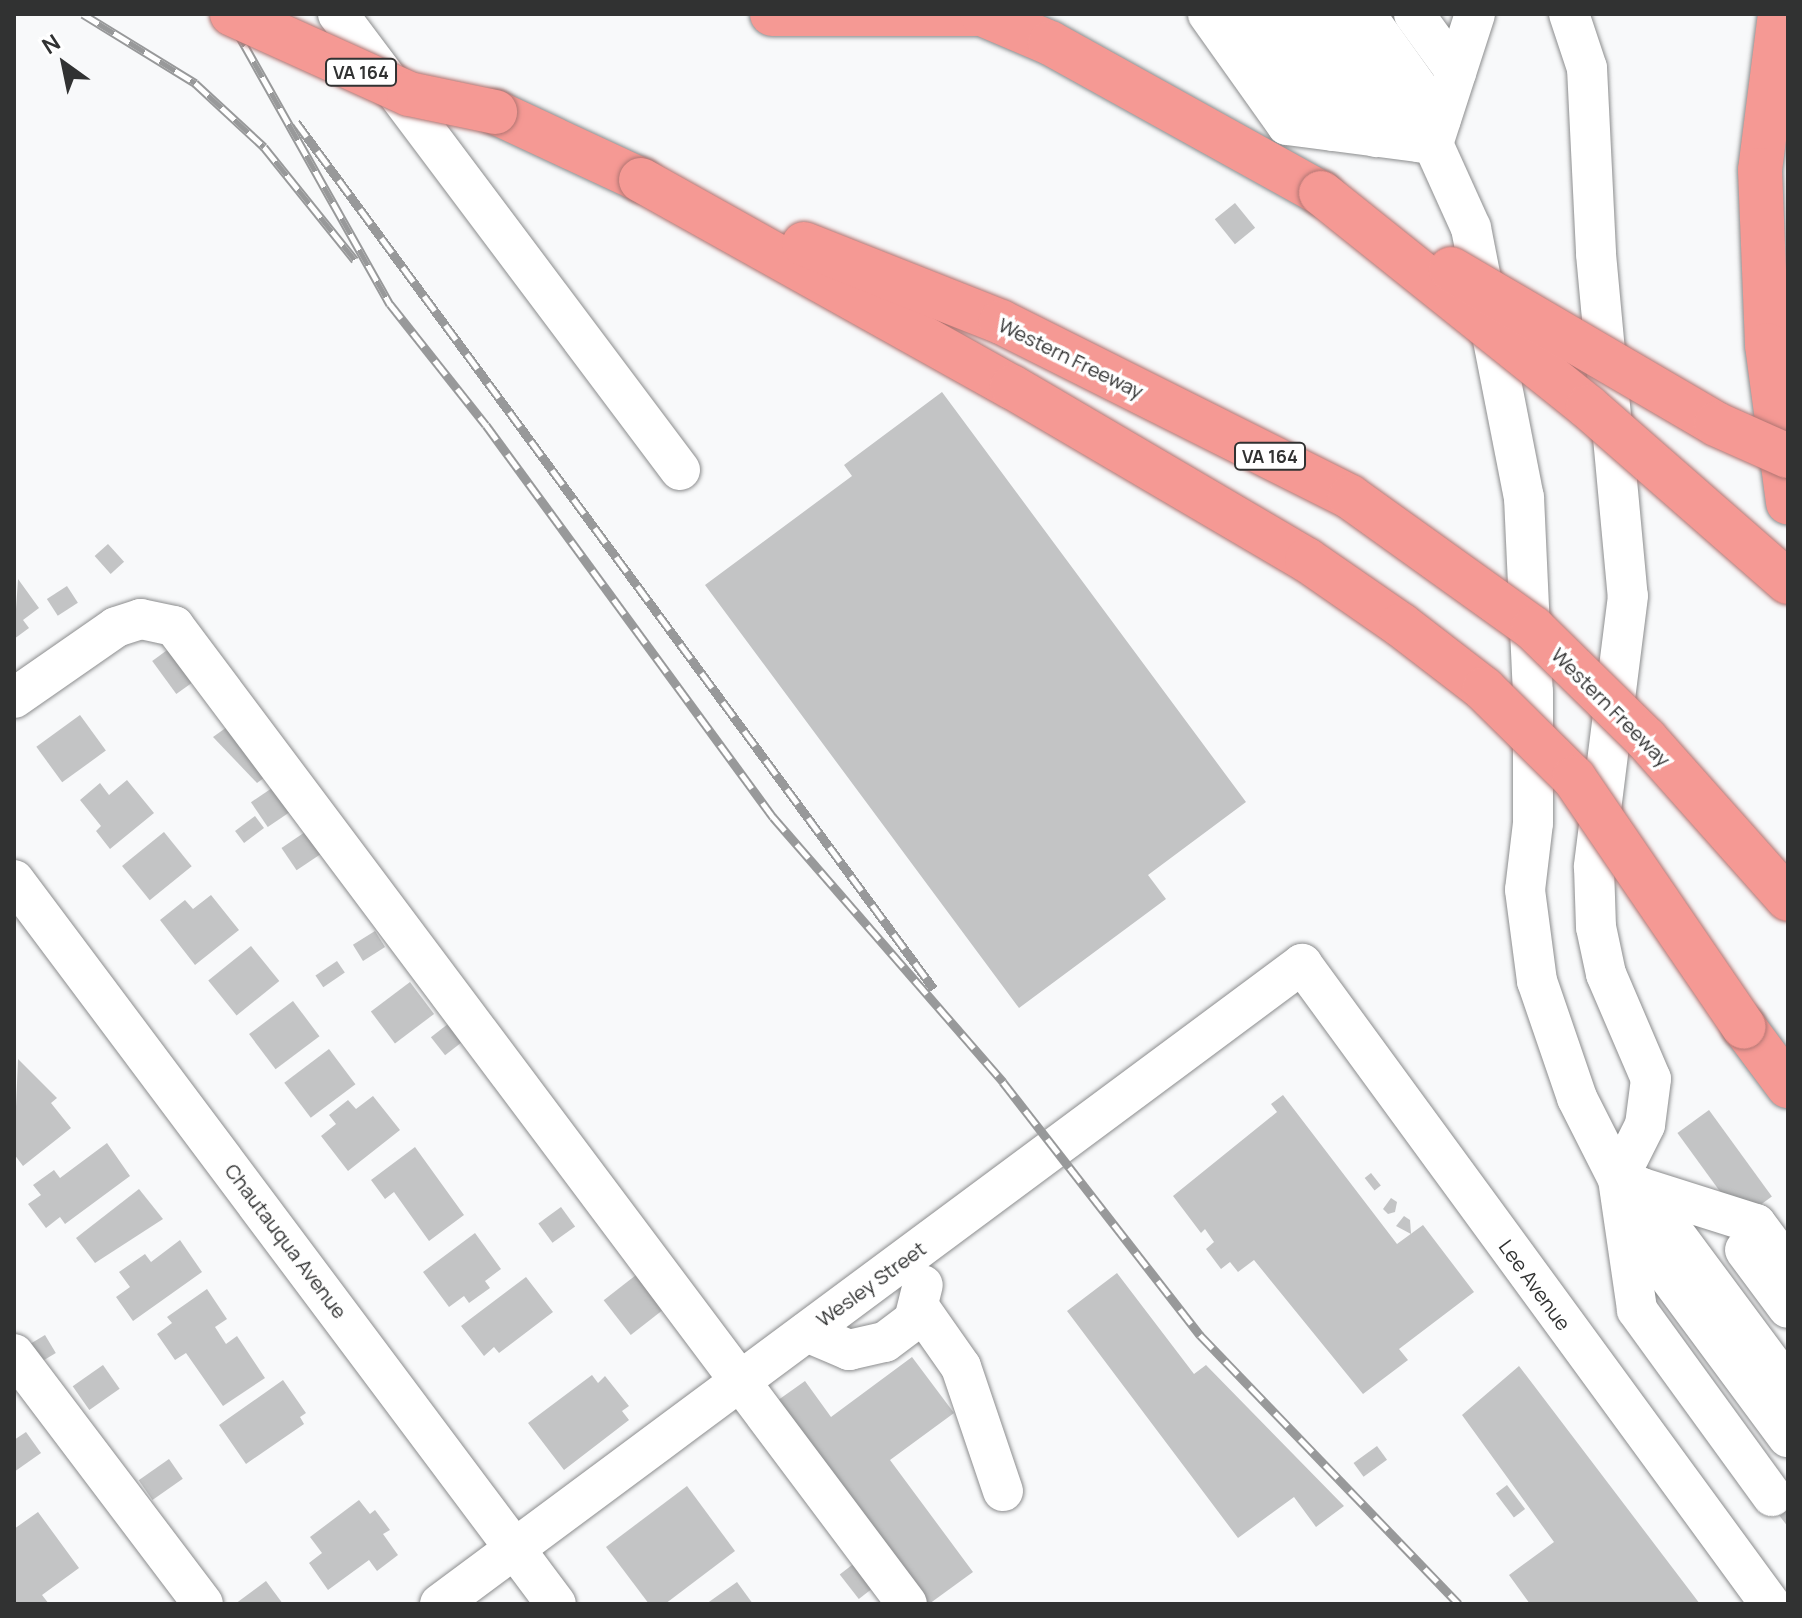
<!DOCTYPE html>
<html>
<head>
<meta charset="utf-8">
<style>
  body { margin:0 }
  #map { position:relative; width:1802px; height:1618px; overflow:hidden; background:#f8f9fa; font-family:Manrope,sans-serif }
  div>[style] { position:absolute }
  .building>* { inset:0; background:#c3c4c5; transform-origin:0 0 }
  .roads { filter:drop-shadow(0 0 2px #8c8d8e) drop-shadow(0 0 2px #8c8d8e) }
  .minor>* { height:40px; margin:-20px; padding:0 20px; transform-origin:20px; border-radius:20px; background:#fff }
  .highway>* { height:44px; margin:-22px; padding:0 22px; transform-origin:22px; border-radius:22px; background:#f59994 }
  .rail>* { height:9px; margin-top:-4.5px; transform-origin:0; background:repeating-linear-gradient(90deg,#fff 0 18px,#98999a 0 36px); box-sizing:border-box; border-block:2px solid #98999a }
  .bridges { filter:drop-shadow(0 0 2px #b07572) drop-shadow(0 0 2px #b07572) }
  .highway-bridge>* { height:44px; margin:-22px; padding:0 22px; transform-origin:22px; border-radius:22px; background:#f59994 }
  span { translate:-50% -50%; white-space:nowrap; text-align:center; line-height:1.15; -webkit-text-stroke:7px #fff; paint-order:stroke }
  .shield-label span { padding:2px 6px; background:#fff; border:2px solid; border-radius:6px; -webkit-text-stroke-width:0 }
  .shield-label { font-size:18px; color:#313232; font-weight:700 }
  .street-label { font-size:20px; color:#313232 }
  .frame { position:absolute; inset:0; border:16px solid #313232; pointer-events:none }
  .north { position:absolute; left:24px; top:24px; width:80px; height:80px; -webkit-text-stroke:6px #fff; paint-order:stroke; rotate:327deg; font-size:22px; font-weight:700; line-height:32px; text-align:center; color:#313232 }
  .north::after { content:''; display:block; margin:auto; width:28px; height:36px; background:#313232; clip-path:polygon(50% 0,100% 100%,50% 72%,0 100%) }
</style>
</head>
<body>
<div id="map">
  <div class="building">
    <div style="left:1235px;top:203px;width:32px;height:26px;rotate:51deg"></div>
    <div style="clip-path:polygon(942px 392px,1246px 802px,1148px 875px,1166px 899px,1019px 1008px,705px 585px,852px 476px,844px 465px)"></div>
    <div style="left:108px;top:544px;width:24px;height:18px;rotate:48deg"></div>
    <div style="clip-path:polygon(18px 579px,39px 608px,23px 620px,29px 628px,14px 639px)"></div>
    <div style="left:67px;top:586px;width:20px;height:24px;rotate:57deg"></div>
    <div style="left:170px;top:648px;width:41px;height:22px;rotate:54deg"></div>
    <div style="left:80px;top:715px;width:44px;height:54px;rotate:54deg"></div>
    <div style="clip-path:polygon(234px 722px,272px 772px,257px 783px,213px 737px)"></div>
    <div style="clip-path:polygon(127px 780px,154px 813px,110px 849px,96px 831px,101px 826px,80px 800px,100px 783px,109px 795px)"></div>
    <div style="left:275px;top:786px;width:30px;height:29px;rotate:56deg"></div>
    <div style="left:255px;top:816px;width:15px;height:25px;rotate:53deg"></div>
    <div style="left:308px;top:830px;width:27px;height:32px;rotate:56deg"></div>
    <div style="left:164px;top:832px;width:44px;height:54px;rotate:51deg"></div>
    <div style="clip-path:polygon(211px 895px,239px 930px,195px 965px,160px 920px,185px 900px,193px 909px)"></div>
    <div style="left:375px;top:931px;width:19px;height:26px;rotate:58deg"></div>
    <div style="left:251px;top:946px;width:45px;height:55px;rotate:51deg"></div>
    <div style="left:337px;top:961px;width:14px;height:26px;rotate:56deg"></div>
    <div style="left:410px;top:982px;width:40px;height:49px;rotate:53deg"></div>
    <div style="left:293px;top:1001px;width:44px;height:55px;rotate:53deg"></div>
    <div style="left:453px;top:1020px;width:23px;height:28px;rotate:52deg"></div>
    <div style="left:329px;top:1049px;width:44px;height:56px;rotate:53deg"></div>
    <div style="clip-path:polygon(18px 1059px,57px 1098px,51px 1103px,71px 1128px,23px 1166px,14px 1154px)"></div>
    <div style="clip-path:polygon(1283px 1095px,1397px 1244px,1423px 1225px,1474px 1292px,1399px 1349px,1408px 1360px,1363px 1394px,1254px 1260px,1238px 1272px,1230px 1262px,1221px 1269px,1206px 1249px,1214px 1242px,1205px 1229px,1201px 1233px,1173px 1196px,1277px 1112px,1271px 1104px)"></div>
    <div style="clip-path:polygon(373px 1096px,400px 1130px,348px 1171px,321px 1136px,336px 1124px,329px 1115px,348px 1100px,356px 1109px)"></div>
    <div style="left:1709px;top:1110px;width:107px;height:39px;rotate:54deg"></div>
    <div style="clip-path:polygon(107px 1143px,130px 1176px,65px 1224px,60px 1217px,46px 1228px,28px 1204px,41px 1195px,33px 1185px,54px 1170px,60px 1178px)"></div>
    <div style="clip-path:polygon(415px 1147px,464px 1215px,429px 1241px,394px 1192px,385px 1199px,371px 1180px)"></div>
    <div style="left:1371px;top:1173px;width:16px;height:8px;rotate:52deg"></div>
    <div style="clip-path:polygon(139px 1189px,163px 1219px,95px 1263px,76px 1238px)"></div>
    <div style="clip-path:polygon(1391px 1198px,1397px 1202px,1395px 1212px,1388px 1214px,1383px 1209px)"></div>
    <div style="left:561px;top:1207px;width:24px;height:28px;rotate:54deg"></div>
    <div style="clip-path:polygon(1404px 1216px,1410px 1220px,1411px 1234px,1396px 1226px)"></div>
    <div style="clip-path:polygon(475px 1233px,501px 1269px,485px 1281px,490px 1288px,469px 1303px,464px 1296px,449px 1307px,423px 1272px)"></div>
    <div style="clip-path:polygon(180px 1240px,202px 1272px,133px 1321px,116px 1297px,130px 1287px,119px 1272px,145px 1254px,151px 1262px)"></div>
    <div style="clip-path:polygon(1117px 1273px,1194px 1374px,1206px 1365px,1344px 1506px,1316px 1527px,1294px 1497px,1238px 1538px,1067px 1311px)"></div>
    <div style="left:636px;top:1275px;width:44px;height:41px;rotate:52deg"></div>
    <div style="clip-path:polygon(526px 1277px,553px 1312px,499px 1353px,494px 1347px,484px 1356px,461px 1326px)"></div>
    <div style="clip-path:polygon(207px 1289px,227px 1319px,215px 1327px,226px 1344px,237px 1336px,265px 1378px,223px 1406px,186px 1353px,175px 1360px,157px 1334px,172px 1323px,167px 1317px)"></div>
    <div style="left:45px;top:1335px;width:21px;height:17px;rotate:59deg"></div>
    <div style="clip-path:polygon(912px 1357px,954px 1413px,890px 1460px,973px 1572px,929px 1604px,924px 1604px,774px 1403px,805px 1381px,831px 1417px)"></div>
    <div style="left:103px;top:1365px;width:29px;height:37px;rotate:55deg"></div>
    <div style="clip-path:polygon(1519px 1366px,1700px 1604px,1530px 1604px,1509px 1575px,1554px 1542px,1462px 1415px)"></div>
    <div style="clip-path:polygon(592px 1375px,598px 1383px,605px 1376px,629px 1406px,622px 1411px,629px 1420px,564px 1470px,528px 1423px)"></div>
    <div style="clip-path:polygon(283px 1380px,306px 1413px,300px 1417px,304px 1424px,246px 1464px,219px 1425px)"></div>
    <div style="clip-path:polygon(26px 1432px,41px 1453px,14px 1472px,14px 1440px)"></div>
    <div style="left:1377px;top:1446px;width:17px;height:29px;rotate:54deg"></div>
    <div style="left:169px;top:1459px;width:24px;height:37px;rotate:55deg"></div>
    <div style="clip-path:polygon(1788px 1484px,1788px 1527px,1767px 1499px)"></div>
    <div style="left:1507px;top:1485px;width:30px;height:14px;rotate:53deg"></div>
    <div style="clip-path:polygon(687px 1486px,735px 1551px,665px 1604px,649px 1604px,606px 1547px)"></div>
    <div style="clip-path:polygon(359px 1500px,370px 1514px,375px 1510px,390px 1530px,383px 1534px,398px 1555px,377px 1571px,369px 1560px,328px 1590px,309px 1563px,322px 1553px,310px 1537px)"></div>
    <div style="clip-path:polygon(38px 1512px,79px 1568px,42px 1595px,49px 1604px,14px 1604px,14px 1529px)"></div>
    <div style="left:861px;top:1558px;width:31px;height:27px;rotate:52deg"></div>
    <div style="clip-path:polygon(266px 1581px,283px 1604px,235px 1604px)"></div>
    <div style="clip-path:polygon(737px 1582px,753px 1604px,706px 1604px)"></div>
  </div>
  <div class="roads">
    <div class="minor">
      <div style="left:338px;top:14px;width:570px;rotate:53.13deg"></div>
      <div style="left:1208px;top:14px;width:136px;rotate:54.6deg"></div>
      <div style="left:1287px;top:125px;width:147px;rotate:7.4deg"></div>
      <div style="left:1249px;top:14px;width:144px;rotate:54.3deg"></div>
      <div style="left:1287px;top:14px;width:152px;rotate:54.1deg"></div>
      <div style="left:1327px;top:14px;width:158px;rotate:54.3deg"></div>
      <div style="left:1365px;top:14px;width:130px;rotate:54.4deg"></div>
      <div style="left:1414px;top:14px;width:72px;rotate:54.1deg"></div>
      <div style="left:1475px;top:14px;width:137px;rotate:107.9deg"></div>
      <div style="left:1433px;top:144px;width:92px;rotate:65.7deg"></div>
      <div style="left:1471px;top:228px;width:274px;rotate:78.9deg"></div>
      <div style="left:1524px;top:497px;width:195px;rotate:87.4deg"></div>
      <div style="left:1533px;top:692px;width:131px;rotate:90deg"></div>
      <div style="left:1533px;top:823px;width:67px;rotate:96.8deg"></div>
      <div style="left:1525px;top:890px;width:92px;rotate:82.5deg"></div>
      <div style="left:1537px;top:981px;width:124px;rotate:71.1deg"></div>
      <div style="left:1577px;top:1098px;width:91px;rotate:63.2deg"></div>
      <div style="left:1618px;top:1179px;width:132px;rotate:81.7deg"></div>
      <div style="left:1637px;top:1310px;width:230px;rotate:54deg"></div>
      <div style="left:1569px;top:14px;width:57px;rotate:71.6deg"></div>
      <div style="left:1587px;top:68px;width:186px;rotate:87.2deg"></div>
      <div style="left:1596px;top:254px;width:343px;rotate:84.7deg"></div>
      <div style="left:1628px;top:596px;width:273px;rotate:97.2deg"></div>
      <div style="left:1594px;top:867px;width:60px;rotate:88.1deg"></div>
      <div style="left:1596px;top:927px;width:48px;rotate:78deg"></div>
      <div style="left:1606px;top:974px;width:114px;rotate:66.8deg"></div>
      <div style="left:1651px;top:1079px;width:46px;rotate:97.4deg"></div>
      <div style="left:1645px;top:1125px;width:60px;rotate:116.6deg"></div>
      <div style="left:14px;top:698px;width:124px;rotate:-34.8deg"></div>
      <div style="left:116px;top:627px;width:26px;rotate:-18deg"></div>
      <div style="left:141px;top:619px;width:34px;rotate:12deg"></div>
      <div style="left:174px;top:626px;width:1222px;rotate:53.15deg"></div>
      <div style="left:14px;top:880px;width:904px;rotate:53.18deg"></div>
      <div style="left:1633px;top:1185px;width:129px;rotate:17.6deg"></div>
      <div style="left:1756px;top:1224px;width:54px;rotate:53.3deg"></div>
      <div style="left:1640px;top:1187px;width:248px;rotate:53.4deg"></div>
      <div style="left:1625px;top:1217px;width:274px;rotate:53.5deg"></div>
      <div style="left:1745px;top:1250px;width:72px;rotate:53.4deg"></div>
      <div style="left:919px;top:1307px;width:73px;rotate:55deg"></div>
      <div style="left:961px;top:1367px;width:131px;rotate:71.3deg"></div>
      <div style="left:807px;top:1332px;width:46px;rotate:23.2deg"></div>
      <div style="left:849px;top:1350px;width:37px;rotate:-13deg"></div>
      <div style="left:885px;top:1342px;width:36px;rotate:-37deg"></div>
      <div style="left:914px;top:1320px;width:36px;rotate:-76deg"></div>
      <div style="left:14px;top:1354px;width:313px;rotate:52.9deg"></div>
      <div style="left:440px;top:1604px;width:1074px;rotate:-36.59deg"></div>
      <div style="left:1302px;top:964px;width:793px;rotate:53.82deg"></div>
    </div>
    <div class="highway">
      <div style="left:772px;top:14px;width:205px"></div>
      <div style="left:982px;top:14px;width:74px;rotate:23.1deg"></div>
      <div style="left:1050px;top:43px;width:310px;rotate:29deg"></div>
      <div style="left:1780px;top:14px;width:157px;rotate:97.3deg"></div>
      <div style="left:1760px;top:170px;width:175px;rotate:87.7deg"></div>
      <div style="left:1767px;top:345px;width:159px;rotate:82.4deg"></div>
      <div style="left:495px;top:112px;width:161px;rotate:25deg"></div>
      <div style="left:1744px;top:1027px;width:74px;rotate:53.3deg"></div>
    </div>
  </div>
  <div class="rail">
    <div style="left:83px;top:14px;width:132px;rotate:31.6deg"></div>
    <div style="left:195px;top:83px;width:94px;rotate:42.8deg"></div>
    <div style="left:264px;top:147px;width:145px;rotate:51.2deg"></div>
    <div style="left:227px;top:14px;width:333px;rotate:60.7deg"></div>
    <div style="left:390px;top:304px;width:154px;rotate:51.6deg"></div>
    <div style="left:486px;top:425px;width:486px;rotate:53.8deg"></div>
    <div style="left:773px;top:817px;width:351px;rotate:49deg"></div>
    <div style="left:1003px;top:1082px;width:321px;rotate:52.1deg"></div>
    <div style="left:1200px;top:1335px;width:373px;rotate:46.1deg"></div>
    <div style="left:296px;top:122px;width:1076px;rotate:53.65deg"></div>
  </div>
  <div class="bridges">
    <div class="highway-bridge">
      <div style="left:232px;top:14px;width:194px;rotate:24.3deg"></div>
      <div style="left:409px;top:94px;width:88px;rotate:11.8deg"></div>
      <div style="left:641px;top:180px;width:425px;rotate:29.2deg"></div>
      <div style="left:1012px;top:387px;width:342px;rotate:30.4deg"></div>
      <div style="left:1307px;top:560px;width:114px;rotate:34.7deg"></div>
      <div style="left:1401px;top:625px;width:105px;rotate:37.6deg"></div>
      <div style="left:1484px;top:689px;width:127px;rotate:44.7deg"></div>
      <div style="left:1574px;top:778px;width:301px;rotate:55.7deg"></div>
      <div style="left:1321px;top:193px;width:342px;rotate:38.7deg"></div>
      <div style="left:1588px;top:407px;width:266px;rotate:41.2deg"></div>
      <div style="left:804px;top:244px;width:212px;rotate:21.6deg"></div>
      <div style="left:1001px;top:322px;width:390px;rotate:26.6deg"></div>
      <div style="left:1350px;top:497px;width:225px;rotate:35.6deg"></div>
      <div style="left:1533px;top:628px;width:158px;rotate:44.5deg"></div>
      <div style="left:1646px;top:739px;width:214px;rotate:48.4deg"></div>
      <div style="left:1451px;top:269px;width:307px;rotate:30.3deg"></div>
      <div style="left:1716px;top:424px;width:79px;rotate:24deg"></div>
    </div>
  </div>
  <div class="shield-label">
    <span style="left:361px;top:72px">VA 164</span>
    <span style="left:1270px;top:456px">VA 164</span>
  </div>
  <div class="street-label">
    <span style="left:1071px;top:358px;rotate:26deg">Western Freeway</span>
    <span style="left:1611px;top:707px;rotate:45deg">Western Freeway</span>
    <span style="left:286px;top:1241px;rotate:53deg">Chautauqua Avenue</span>
    <span style="left:871px;top:1284px;rotate:-36deg">Wesley Street</span>
    <span style="left:1535px;top:1285px;rotate:54deg">Lee Avenue</span>
  </div>
  <div class="frame"></div>
  <div class="north">N</div>
</div>
</body>
</html>
